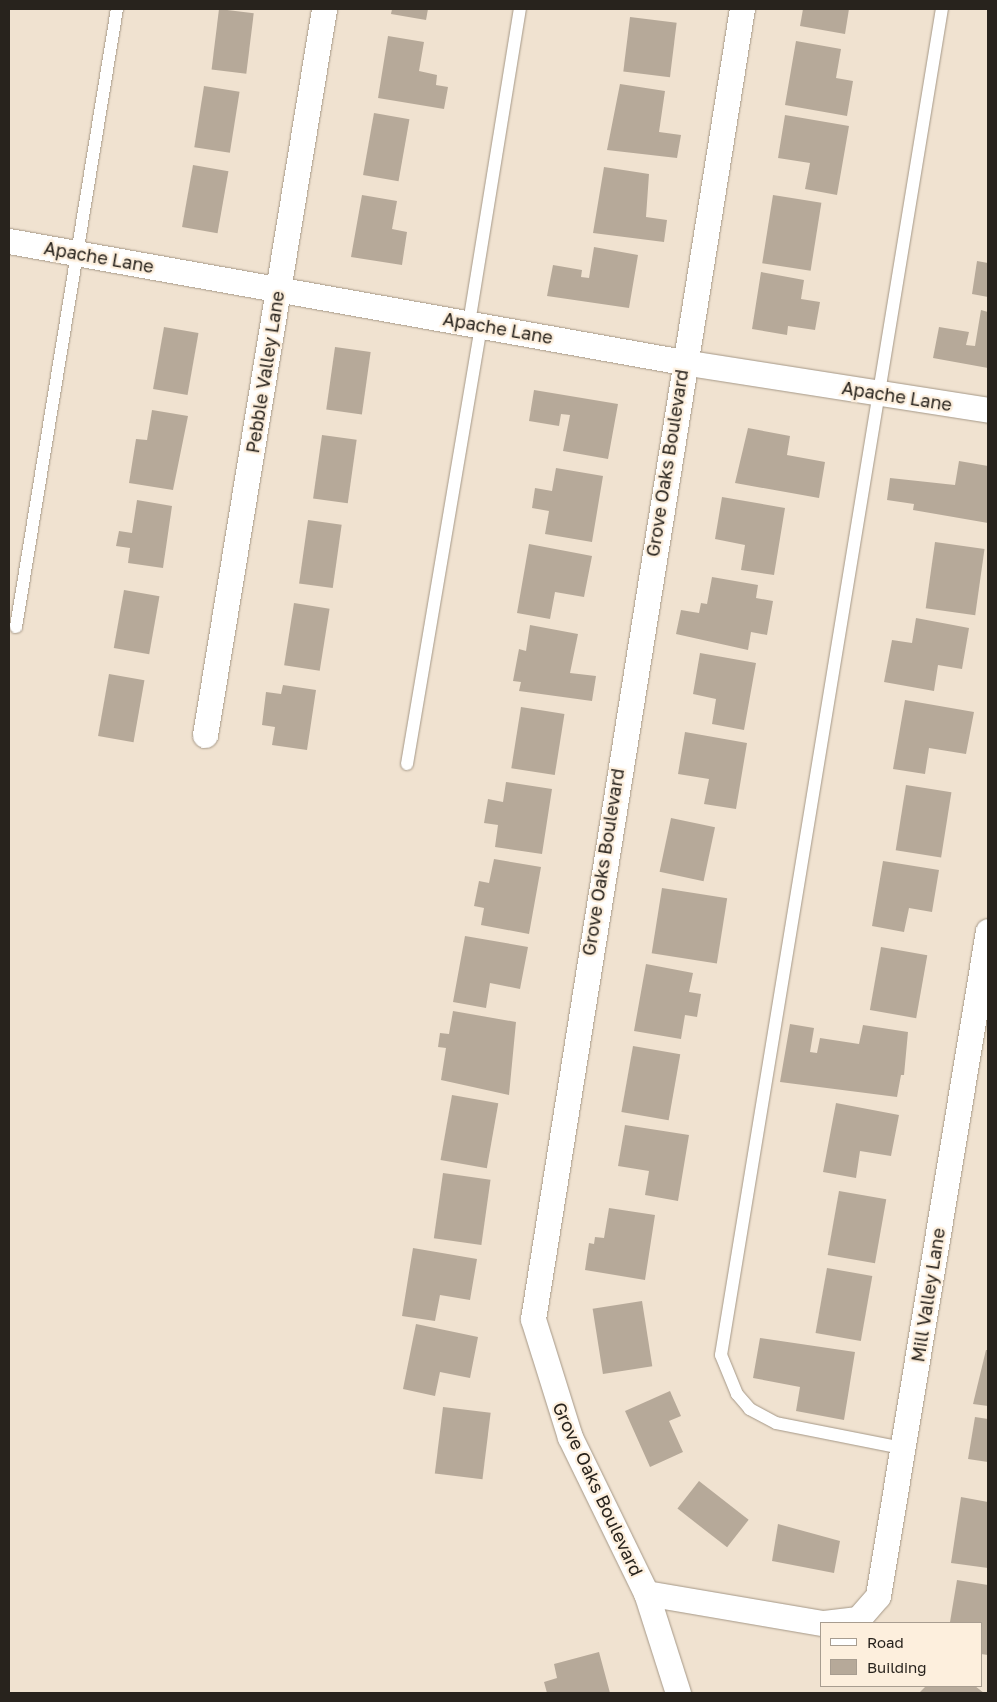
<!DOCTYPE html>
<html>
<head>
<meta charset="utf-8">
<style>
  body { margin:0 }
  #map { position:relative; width:997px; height:1702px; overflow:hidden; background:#f0e2d0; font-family:"Golos Text",sans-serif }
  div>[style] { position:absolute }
  .building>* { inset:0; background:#b6a999; transform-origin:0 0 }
  .roads { filter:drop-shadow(0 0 1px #a59887) drop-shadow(0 0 1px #a59887) }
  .service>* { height:12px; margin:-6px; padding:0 6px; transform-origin:6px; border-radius:6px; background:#fff }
  .minor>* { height:25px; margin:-12.5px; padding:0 12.5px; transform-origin:12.5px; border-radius:12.5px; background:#fff }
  span { translate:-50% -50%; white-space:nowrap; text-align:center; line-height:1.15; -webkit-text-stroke:4.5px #fdefdd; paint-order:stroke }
  .street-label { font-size:18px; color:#28231d }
  .frame { position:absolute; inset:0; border:10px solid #28231d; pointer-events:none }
  .legend { position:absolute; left:820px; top:1622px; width:162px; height:65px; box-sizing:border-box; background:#fdefdd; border:1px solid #a89d90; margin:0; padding:6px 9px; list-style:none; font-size:15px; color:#28231d }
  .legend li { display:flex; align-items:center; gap:10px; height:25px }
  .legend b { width:25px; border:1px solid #a89d90 }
</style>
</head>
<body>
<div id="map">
  <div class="building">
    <div style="left:219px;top:9px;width:35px;height:61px;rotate:7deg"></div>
    <div style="clip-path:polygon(392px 9px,428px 9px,426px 20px,391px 14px)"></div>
    <div style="clip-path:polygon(803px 9px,849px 9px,845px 34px,800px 26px)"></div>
    <div style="left:630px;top:17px;width:47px;height:55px;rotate:7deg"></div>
    <div style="clip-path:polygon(388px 36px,424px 42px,419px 71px,437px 75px,436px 85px,448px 87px,444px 109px,378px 98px)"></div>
    <div style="clip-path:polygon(796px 41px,841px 49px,836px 78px,853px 81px,847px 116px,785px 105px)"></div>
    <div style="clip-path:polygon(620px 84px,665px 91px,659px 132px,681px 135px,677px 158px,607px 150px)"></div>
    <div style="left:204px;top:86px;width:36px;height:62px;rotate:9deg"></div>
    <div style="left:374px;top:113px;width:36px;height:63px;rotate:10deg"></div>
    <div style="clip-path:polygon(785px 115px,849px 126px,837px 195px,805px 189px,810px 163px,778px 158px)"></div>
    <div style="left:193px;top:165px;width:36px;height:63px;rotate:10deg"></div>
    <div style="clip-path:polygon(604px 167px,649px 174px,646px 217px,667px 220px,664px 242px,593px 233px)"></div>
    <div style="clip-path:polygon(362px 195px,397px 201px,392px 229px,407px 232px,402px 265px,351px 257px)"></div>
    <div style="left:773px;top:195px;width:49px;height:69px;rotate:9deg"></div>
    <div style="clip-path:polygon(594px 247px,638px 255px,629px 308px,547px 296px,553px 265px,582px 270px,581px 277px,589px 278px)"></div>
    <div style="clip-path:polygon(977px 261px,988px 263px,988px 297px,972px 294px)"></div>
    <div style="clip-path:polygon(761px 272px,804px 280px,801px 299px,820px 302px,815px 330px,788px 326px,787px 335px,752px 329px)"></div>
    <div style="clip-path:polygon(981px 310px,988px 312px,988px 368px,933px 358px,939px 327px,969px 332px,966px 345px,975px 346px)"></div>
    <div style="left:164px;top:327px;width:35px;height:63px;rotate:10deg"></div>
    <div style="left:335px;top:347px;width:36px;height:63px;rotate:8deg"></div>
    <div style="clip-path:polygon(534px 390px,618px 404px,608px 459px,563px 451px,570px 415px,561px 414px,559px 426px,529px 421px)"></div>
    <div style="clip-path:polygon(152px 410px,188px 416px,173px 490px,129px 483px,136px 439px,147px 440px)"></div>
    <div style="clip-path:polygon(748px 428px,790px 436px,787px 455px,825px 462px,819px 498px,735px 483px)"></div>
    <div style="left:322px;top:435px;width:35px;height:64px;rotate:8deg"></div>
    <div style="clip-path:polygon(959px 461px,988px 466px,988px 523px,913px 510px,914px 504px,887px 500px,890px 478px,955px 485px)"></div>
    <div style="clip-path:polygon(556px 468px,603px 476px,592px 542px,545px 534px,549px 511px,532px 508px,535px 488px,552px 491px)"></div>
    <div style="clip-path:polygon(722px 497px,785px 508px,774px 575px,741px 570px,745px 545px,715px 539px)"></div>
    <div style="clip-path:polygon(137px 500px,172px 506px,163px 568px,128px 563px,130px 548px,116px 546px,119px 531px,132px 533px)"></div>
    <div style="left:308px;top:520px;width:34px;height:64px;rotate:8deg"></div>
    <div style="left:935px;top:542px;width:50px;height:67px;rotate:8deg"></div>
    <div style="clip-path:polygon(529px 544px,592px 556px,584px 597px,555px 592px,550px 619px,517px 613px)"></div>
    <div style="clip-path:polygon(712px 577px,758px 585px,756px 598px,773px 601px,767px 635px,751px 632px,748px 650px,676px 634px,681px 610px,699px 613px,701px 603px,707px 604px)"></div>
    <div style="left:124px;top:590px;width:36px;height:59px;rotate:10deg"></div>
    <div style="left:294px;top:603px;width:36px;height:63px;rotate:9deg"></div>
    <div style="clip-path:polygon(916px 618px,969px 628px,962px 669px,938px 665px,934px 691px,884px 682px,892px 640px,912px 643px)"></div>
    <div style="clip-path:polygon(530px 625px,578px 634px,570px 673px,596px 676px,592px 701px,519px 691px,521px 682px,513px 681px,519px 649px,526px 651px)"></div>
    <div style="clip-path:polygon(700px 653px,756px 663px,744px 730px,712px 724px,716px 699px,693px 694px)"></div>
    <div style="left:109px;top:674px;width:36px;height:63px;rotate:10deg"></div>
    <div style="clip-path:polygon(283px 685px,316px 690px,307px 750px,272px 745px,275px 727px,262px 725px,266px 692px,281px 694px)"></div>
    <div style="clip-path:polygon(905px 700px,974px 712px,966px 754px,929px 748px,925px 774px,893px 769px)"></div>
    <div style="left:521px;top:707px;width:44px;height:62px;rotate:9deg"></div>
    <div style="clip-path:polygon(685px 732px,747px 743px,736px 809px,704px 804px,709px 779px,678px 774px)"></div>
    <div style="clip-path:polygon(506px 782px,552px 789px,542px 854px,495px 847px,498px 825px,484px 823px,488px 799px,503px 802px)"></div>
    <div style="left:906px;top:785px;width:46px;height:66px;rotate:9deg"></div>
    <div style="left:671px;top:818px;width:45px;height:55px;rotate:12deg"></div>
    <div style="clip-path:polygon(494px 859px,541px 867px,529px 934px,481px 925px,484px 908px,474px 906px,479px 881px,489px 883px)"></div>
    <div style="clip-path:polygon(883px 861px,939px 870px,932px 912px,909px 908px,904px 932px,872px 926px)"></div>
    <div style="left:662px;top:888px;width:66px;height:66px;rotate:9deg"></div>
    <div style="clip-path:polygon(465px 936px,528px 947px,520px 989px,490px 983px,486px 1008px,453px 1002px)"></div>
    <div style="left:881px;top:947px;width:47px;height:64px;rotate:10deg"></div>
    <div style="clip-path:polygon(646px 964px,693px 973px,689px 992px,701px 994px,697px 1017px,685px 1015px,681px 1039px,634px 1031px)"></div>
    <div style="clip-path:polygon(453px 1011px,516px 1022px,509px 1095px,441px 1080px,446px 1048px,438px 1047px,440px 1033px,449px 1034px)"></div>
    <div style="clip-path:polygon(790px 1024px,814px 1028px,810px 1052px,817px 1053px,820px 1038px,859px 1044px,863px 1025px,908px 1032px,904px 1075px,901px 1075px,897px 1097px,780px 1082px)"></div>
    <div style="left:633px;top:1046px;width:48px;height:67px;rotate:10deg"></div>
    <div style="left:452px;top:1095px;width:47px;height:66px;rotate:10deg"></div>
    <div style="clip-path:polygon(836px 1103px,899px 1115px,891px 1156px,860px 1151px,856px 1178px,823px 1172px)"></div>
    <div style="clip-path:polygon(625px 1125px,689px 1135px,678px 1201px,645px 1195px,649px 1171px,618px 1166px)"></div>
    <div style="left:443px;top:1173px;width:48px;height:66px;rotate:8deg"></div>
    <div style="left:839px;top:1191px;width:48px;height:65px;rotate:10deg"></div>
    <div style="clip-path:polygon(609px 1208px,655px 1215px,645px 1280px,585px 1270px,589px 1243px,594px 1244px,595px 1237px,604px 1238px)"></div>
    <div style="clip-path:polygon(413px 1248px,477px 1259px,470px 1300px,440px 1295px,435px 1321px,402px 1316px)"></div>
    <div style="left:827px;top:1268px;width:46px;height:66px;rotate:10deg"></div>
    <div style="left:642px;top:1301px;width:66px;height:50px;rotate:81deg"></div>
    <div style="clip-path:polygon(416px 1324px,478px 1337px,470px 1378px,440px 1372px,435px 1396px,403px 1389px)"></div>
    <div style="clip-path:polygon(760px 1338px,855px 1352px,844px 1420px,796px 1411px,800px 1387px,753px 1378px)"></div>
    <div style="clip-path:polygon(986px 1350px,988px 1350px,988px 1406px,973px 1404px)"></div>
    <div style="clip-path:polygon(670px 1391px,681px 1416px,669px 1421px,683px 1452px,650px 1467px,625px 1411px)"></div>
    <div style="left:443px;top:1407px;width:48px;height:67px;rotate:7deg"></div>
    <div style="clip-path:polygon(975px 1417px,988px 1419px,988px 1462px,968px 1459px)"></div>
    <div style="left:699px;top:1481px;width:63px;height:35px;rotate:38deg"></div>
    <div style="clip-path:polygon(961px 1497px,988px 1502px,988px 1568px,951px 1563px)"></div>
    <div style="clip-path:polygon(778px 1524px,840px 1541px,834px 1573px,772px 1561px)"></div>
    <div style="clip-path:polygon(957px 1580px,988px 1585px,988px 1655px,981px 1654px,981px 1623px,950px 1622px)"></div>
    <div style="clip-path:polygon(599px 1652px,610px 1693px,547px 1693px,544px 1682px,557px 1678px,554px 1664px)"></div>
    <div style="clip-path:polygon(926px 1686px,975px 1686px,984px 1693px,919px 1693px)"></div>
  </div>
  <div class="roads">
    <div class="service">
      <div style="left:469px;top:323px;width:318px;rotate:-80.8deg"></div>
      <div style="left:16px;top:627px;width:626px;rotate:-80.72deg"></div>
      <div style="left:407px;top:764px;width:445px;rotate:-80.4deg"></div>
      <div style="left:902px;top:1448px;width:128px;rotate:-168.8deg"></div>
      <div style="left:776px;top:1423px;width:30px;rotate:-152deg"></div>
      <div style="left:750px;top:1409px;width:20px;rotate:-131deg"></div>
      <div style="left:737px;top:1394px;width:42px;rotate:-112.3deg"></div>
      <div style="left:721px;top:1355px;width:1364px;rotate:-80.68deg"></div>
    </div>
    <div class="minor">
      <div style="left:9px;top:241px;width:685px;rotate:10.18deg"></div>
      <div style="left:683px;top:362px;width:309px;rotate:8.9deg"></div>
      <div style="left:205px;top:735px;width:736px;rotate:-80.69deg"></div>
      <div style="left:646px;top:1593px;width:179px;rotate:9.7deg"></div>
      <div style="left:824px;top:1623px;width:34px;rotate:-7deg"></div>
      <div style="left:858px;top:1619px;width:30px;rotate:-49deg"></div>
      <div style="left:878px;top:1596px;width:674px;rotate:-80.61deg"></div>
      <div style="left:678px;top:1693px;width:105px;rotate:-107.7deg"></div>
      <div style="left:646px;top:1593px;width:174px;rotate:-116deg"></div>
      <div style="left:570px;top:1437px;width:124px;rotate:-107.4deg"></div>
      <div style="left:533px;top:1319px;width:1327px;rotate:-80.94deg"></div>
    </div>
  </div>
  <div class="street-label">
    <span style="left:99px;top:257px;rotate:10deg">Apache Lane</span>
    <span style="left:498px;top:328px;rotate:10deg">Apache Lane</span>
    <span style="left:265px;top:372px;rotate:-81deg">Pebble Valley Lane</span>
    <span style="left:897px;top:396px;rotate:9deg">Apache Lane</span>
    <span style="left:667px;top:463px;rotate:-81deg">Grove Oaks Boulevard</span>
    <span style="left:603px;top:862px;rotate:-81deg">Grove Oaks Boulevard</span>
    <span style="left:928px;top:1295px;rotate:-81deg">Mill Valley Lane</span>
    <span style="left:598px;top:1489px;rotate:65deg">Grove Oaks Boulevard</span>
  </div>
  <div class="frame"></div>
  <ul class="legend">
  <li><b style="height:6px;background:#fff"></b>Road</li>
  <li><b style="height:14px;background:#b6a999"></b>Building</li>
  </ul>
</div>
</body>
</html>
